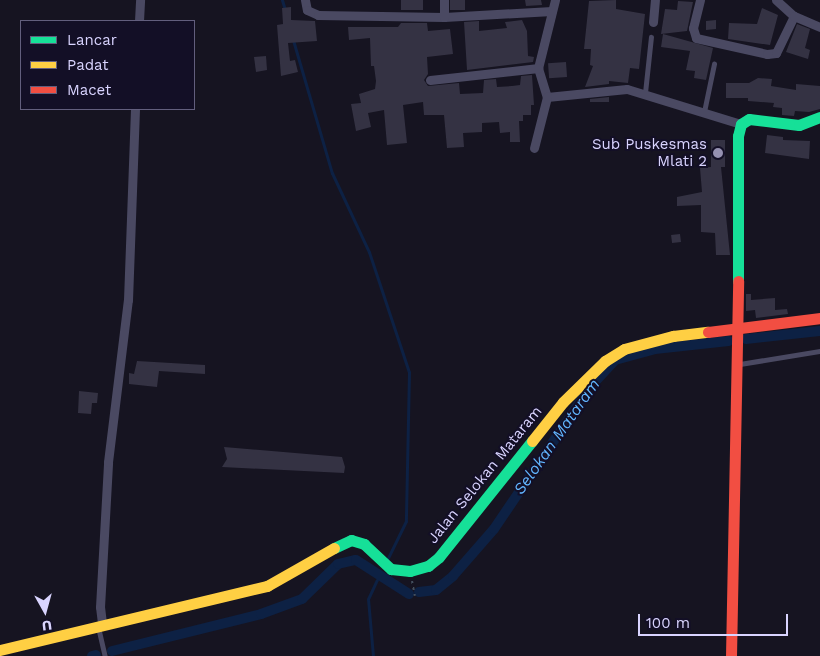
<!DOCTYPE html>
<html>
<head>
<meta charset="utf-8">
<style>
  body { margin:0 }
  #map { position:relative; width:820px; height:656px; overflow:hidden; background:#161421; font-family:"Work Sans",sans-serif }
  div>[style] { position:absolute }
  .stream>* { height:3px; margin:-1.5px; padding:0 1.5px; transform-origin:1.5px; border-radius:1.5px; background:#0d2144 }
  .canal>* { height:10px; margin:-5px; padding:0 5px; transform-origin:5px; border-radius:5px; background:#0d2144 }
  .building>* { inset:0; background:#343243; transform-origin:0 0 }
  .path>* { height:2px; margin-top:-1px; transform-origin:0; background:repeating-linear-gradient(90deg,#44505f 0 2.5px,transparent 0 6.5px) }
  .lane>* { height:4.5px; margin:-2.25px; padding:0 2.25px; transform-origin:2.25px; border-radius:2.25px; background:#4a4962 }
  .street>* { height:9px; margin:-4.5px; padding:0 4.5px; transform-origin:4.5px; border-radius:4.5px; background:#4a4962 }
  .fast>* { height:11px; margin:-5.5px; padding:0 5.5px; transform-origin:5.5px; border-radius:5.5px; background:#16e098 }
  .slow>* { height:11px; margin:-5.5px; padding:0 5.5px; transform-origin:5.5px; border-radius:5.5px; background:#ffcf43 }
  .jam>* { height:11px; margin:-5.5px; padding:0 5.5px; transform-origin:5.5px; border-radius:5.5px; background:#f24e42 }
  .dots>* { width:14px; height:14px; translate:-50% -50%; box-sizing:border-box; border:2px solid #130f26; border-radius:50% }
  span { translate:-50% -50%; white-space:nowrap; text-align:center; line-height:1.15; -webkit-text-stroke:4px #130f26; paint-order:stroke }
  .poi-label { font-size:15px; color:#d9d4ff }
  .right { translate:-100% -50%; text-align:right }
  .street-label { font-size:15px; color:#d9d4ff }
  .water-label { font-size:16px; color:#62b6ff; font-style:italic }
  .legend { position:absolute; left:20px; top:20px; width:175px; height:90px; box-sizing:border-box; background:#130f26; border:1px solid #625e7d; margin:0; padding:6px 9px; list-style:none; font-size:15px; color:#d9d4ff }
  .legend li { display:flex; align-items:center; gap:10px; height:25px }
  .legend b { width:25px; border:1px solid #625e7d }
  .north { position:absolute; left:20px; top:586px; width:50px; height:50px; -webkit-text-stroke:4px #130f26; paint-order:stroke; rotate:173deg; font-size:14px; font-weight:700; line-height:20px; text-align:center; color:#d9d4ff }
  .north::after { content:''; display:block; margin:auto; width:18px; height:22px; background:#d9d4ff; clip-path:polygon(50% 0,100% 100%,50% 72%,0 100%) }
  .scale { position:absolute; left:638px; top:614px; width:150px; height:22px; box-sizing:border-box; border:2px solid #d9d4ff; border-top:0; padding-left:6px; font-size:15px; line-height:18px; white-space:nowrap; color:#d9d4ff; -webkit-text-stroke:4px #130f26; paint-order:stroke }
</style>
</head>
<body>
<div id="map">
  <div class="stream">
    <div style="left:282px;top:0;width:10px;rotate:73deg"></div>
    <div style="left:293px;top:40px;width:139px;rotate:73.7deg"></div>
    <div style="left:332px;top:173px;width:87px;rotate:64.9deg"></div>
    <div style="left:369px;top:252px;width:126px;rotate:71.6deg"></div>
    <div style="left:409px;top:372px;width:149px;rotate:91.2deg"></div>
    <div style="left:406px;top:521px;width:43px;rotate:116deg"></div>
    <div style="left:373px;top:656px;width:57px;rotate:-95deg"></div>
    <div style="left:368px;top:599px;width:21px;rotate:-65deg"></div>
  </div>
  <div class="canal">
    <div style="left:746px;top:339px;width:74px;rotate:-6.2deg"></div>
    <div style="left:419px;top:592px;width:17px;rotate:-7deg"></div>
    <div style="left:436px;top:590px;width:22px;rotate:-39deg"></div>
    <div style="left:453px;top:576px;width:62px;rotate:-48.9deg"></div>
    <div style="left:494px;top:529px;width:171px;rotate:-55.9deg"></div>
    <div style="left:590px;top:387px;width:37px;rotate:-47deg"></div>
    <div style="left:615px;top:360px;width:41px;rotate:-15.4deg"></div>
    <div style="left:655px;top:349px;width:74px;rotate:-6.2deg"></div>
    <div style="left:112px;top:651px;width:154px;rotate:-13.9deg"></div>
    <div style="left:261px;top:614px;width:44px;rotate:-20.1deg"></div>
    <div style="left:302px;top:599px;width:50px;rotate:-44.2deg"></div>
    <div style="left:338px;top:564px;width:18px;rotate:-13deg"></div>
    <div style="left:356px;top:560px;width:63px;rotate:32.7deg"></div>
    <div style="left:92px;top:656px;width:4px;rotate:-14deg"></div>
  </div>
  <div class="building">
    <div style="left:401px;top:0;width:22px;height:10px"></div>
    <div style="left:450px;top:0;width:15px;height:10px"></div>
    <div style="clip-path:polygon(525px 0,541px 0,542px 5px,526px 6px)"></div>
    <div style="clip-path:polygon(616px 0,616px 9px,645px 14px,639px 69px,630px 68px,628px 83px,609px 81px,609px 84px,585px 87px,593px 66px,590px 65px,591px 49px,584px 49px,589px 1px)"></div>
    <div style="clip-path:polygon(678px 1px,693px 2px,687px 31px,661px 34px,665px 9px,677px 10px)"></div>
    <div style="clip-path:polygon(291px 7px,291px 20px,315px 21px,317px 41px,288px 43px,290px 61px,295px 60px,298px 72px,281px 76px,277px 25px,283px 24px,282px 8px)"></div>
    <div style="clip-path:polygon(762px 8px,778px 15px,770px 45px,728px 39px,729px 23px,757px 24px)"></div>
    <div style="clip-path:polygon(522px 20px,527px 31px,528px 56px,534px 57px,533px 62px,467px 70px,464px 22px,479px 21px,479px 31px,507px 28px,505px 22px)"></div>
    <div style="clip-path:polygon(716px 20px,716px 29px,706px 30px,706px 21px)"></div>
    <div style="clip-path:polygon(401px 23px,427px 23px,428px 31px,450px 29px,453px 54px,427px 57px,428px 74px,424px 80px,428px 86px,459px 83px,460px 94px,483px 93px,484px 80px,496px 79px,497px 87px,512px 86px,520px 85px,521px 76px,532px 75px,534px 105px,531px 105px,531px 115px,523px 115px,523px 121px,519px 121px,520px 142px,510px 142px,510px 132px,500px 133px,499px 122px,482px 123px,482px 132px,463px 133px,464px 147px,447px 148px,444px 115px,424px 115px,423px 102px,403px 105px,407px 143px,387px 145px,384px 110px,368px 113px,371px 127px,356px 131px,351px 104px,361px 103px,359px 94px,375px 89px,376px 81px,374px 66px,371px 66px,370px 38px,349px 40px,348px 27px,398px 27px)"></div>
    <div style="clip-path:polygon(797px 24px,810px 29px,805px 48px,810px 50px,808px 59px,786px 52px)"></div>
    <div style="clip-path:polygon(663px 34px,713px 48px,706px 80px,694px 78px,695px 71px,686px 70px,690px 51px,661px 47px)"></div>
    <div style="clip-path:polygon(266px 56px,267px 70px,256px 72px,254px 57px)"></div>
    <div style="left:566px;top:62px;width:15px;height:18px;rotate:86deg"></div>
    <div style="clip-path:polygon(758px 78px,772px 79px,771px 86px,796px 90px,796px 84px,820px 86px,820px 109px,809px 112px,795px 111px,794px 116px,782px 115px,782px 108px,773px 107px,774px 103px,748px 101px,748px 98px,726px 98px,726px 83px,749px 83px)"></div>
    <div style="clip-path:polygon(609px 97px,609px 102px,590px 102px,590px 99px)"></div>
    <div style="clip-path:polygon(767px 135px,783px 137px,783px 140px,810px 141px,809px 159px,765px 153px)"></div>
    <div style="clip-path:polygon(711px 140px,725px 140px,725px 167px,721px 167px,730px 255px,716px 255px,715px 233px,701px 232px,701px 205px,677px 206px,677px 197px,702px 192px,700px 168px,711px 167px)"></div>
    <div style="left:680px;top:234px;width:8px;height:9px;rotate:83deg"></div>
    <div style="clip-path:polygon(746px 294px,751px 294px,751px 300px,775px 298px,775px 310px,787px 309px,788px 314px,756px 318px,755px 310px,746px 311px)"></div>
    <div style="clip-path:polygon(137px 361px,205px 365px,205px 374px,159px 371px,157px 387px,129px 384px,129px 373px,134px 374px)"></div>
    <div style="clip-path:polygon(79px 391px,98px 393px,97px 403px,92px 403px,91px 414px,78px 413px)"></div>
    <div style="clip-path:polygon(224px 447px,342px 457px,345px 467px,344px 473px,222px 467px,227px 459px)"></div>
  </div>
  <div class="path">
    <div style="left:412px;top:581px;width:15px;rotate:79deg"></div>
  </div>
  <div class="lane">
    <div style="left:645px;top:93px;width:56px;rotate:-83.9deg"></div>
    <div style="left:704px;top:112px;width:49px;rotate:-78.2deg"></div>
    <div style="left:740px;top:364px;width:81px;rotate:-9.2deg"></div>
    <div style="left:98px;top:625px;width:32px;rotate:77deg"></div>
  </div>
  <div class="street">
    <div style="left:305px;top:0;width:10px;rotate:79deg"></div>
    <div style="left:307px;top:10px;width:12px;rotate:24deg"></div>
    <div style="left:318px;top:15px;width:126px;rotate:0.9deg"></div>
    <div style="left:444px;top:17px;width:108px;rotate:-3.2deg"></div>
    <div style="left:444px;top:0;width:17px;rotate:90deg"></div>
    <div style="left:555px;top:0;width:70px;rotate:104deg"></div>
    <div style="left:538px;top:68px;width:30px;rotate:73deg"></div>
    <div style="left:547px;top:97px;width:80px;rotate:-5.7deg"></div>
    <div style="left:627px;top:89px;width:119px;rotate:17.1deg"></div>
    <div style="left:700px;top:0;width:29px;rotate:104deg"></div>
    <div style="left:693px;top:28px;width:10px;rotate:73deg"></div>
    <div style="left:696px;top:38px;width:73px;rotate:12.7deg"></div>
    <div style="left:767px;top:54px;width:9px;rotate:-6deg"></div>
    <div style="left:776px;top:53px;width:41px;rotate:-64.1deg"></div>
    <div style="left:776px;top:0;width:24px;rotate:42deg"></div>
    <div style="left:794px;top:16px;width:28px;rotate:23deg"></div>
    <div style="left:139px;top:21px;width:21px;rotate:-87deg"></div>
    <div style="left:653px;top:22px;width:22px;rotate:-85deg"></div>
    <div style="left:430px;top:80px;width:109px;rotate:-6.3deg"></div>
    <div style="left:534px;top:148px;width:53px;rotate:-75.7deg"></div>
    <div style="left:102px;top:623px;width:16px;rotate:-97deg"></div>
    <div style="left:100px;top:607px;width:145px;rotate:-86.8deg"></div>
    <div style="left:108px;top:462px;width:163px;rotate:-83deg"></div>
    <div style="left:128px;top:300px;width:191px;rotate:-87.9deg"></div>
  </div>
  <div class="fast">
    <div style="left:738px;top:281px;width:145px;rotate:-90deg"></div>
    <div style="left:738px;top:136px;width:12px;rotate:-76deg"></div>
    <div style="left:741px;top:124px;width:9px;rotate:-32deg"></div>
    <div style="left:749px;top:119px;width:50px;rotate:6.8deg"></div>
    <div style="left:799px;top:125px;width:22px;rotate:-21deg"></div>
    <div style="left:334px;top:548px;width:19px;rotate:-25deg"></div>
    <div style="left:351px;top:540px;width:14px;rotate:17deg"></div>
    <div style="left:364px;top:544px;width:37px;rotate:43deg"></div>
    <div style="left:391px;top:569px;width:19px;rotate:6deg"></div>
    <div style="left:410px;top:571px;width:19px;rotate:-16deg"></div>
    <div style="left:428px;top:566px;width:14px;rotate:-39deg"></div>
    <div style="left:439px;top:557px;width:149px;rotate:-51.3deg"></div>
  </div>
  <div class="slow">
    <div style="left:532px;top:441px;width:50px;rotate:-51.5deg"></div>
    <div style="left:563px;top:402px;width:59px;rotate:-44.3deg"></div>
    <div style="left:605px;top:361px;width:22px;rotate:-32deg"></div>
    <div style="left:624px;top:349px;width:51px;rotate:-14.9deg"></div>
    <div style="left:673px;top:336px;width:35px;rotate:-7deg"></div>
    <div style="left:0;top:650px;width:275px;rotate:-13.5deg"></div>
    <div style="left:267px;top:586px;width:77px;rotate:-29.6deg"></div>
  </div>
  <div class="jam">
    <div style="left:708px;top:332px;width:113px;rotate:-7.1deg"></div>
    <div style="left:731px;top:656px;width:375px;rotate:-88.9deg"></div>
  </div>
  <div class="dots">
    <div style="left:718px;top:153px;background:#9591b1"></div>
  </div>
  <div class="poi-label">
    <span class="right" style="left:707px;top:153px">Sub Puskesmas<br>Mlati 2</span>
  </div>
  <div class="street-label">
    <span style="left:485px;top:475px;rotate:-51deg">Jalan Selokan Mataram</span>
  </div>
  <div class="water-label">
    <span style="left:557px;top:437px;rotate:-55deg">Selokan Mataram</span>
  </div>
  <ul class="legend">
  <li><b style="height:6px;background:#16e098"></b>Lancar</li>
  <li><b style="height:6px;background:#ffcf43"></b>Padat</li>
  <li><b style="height:6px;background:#f24e42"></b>Macet</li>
  </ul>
  <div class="north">U</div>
  <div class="scale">100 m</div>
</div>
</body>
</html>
